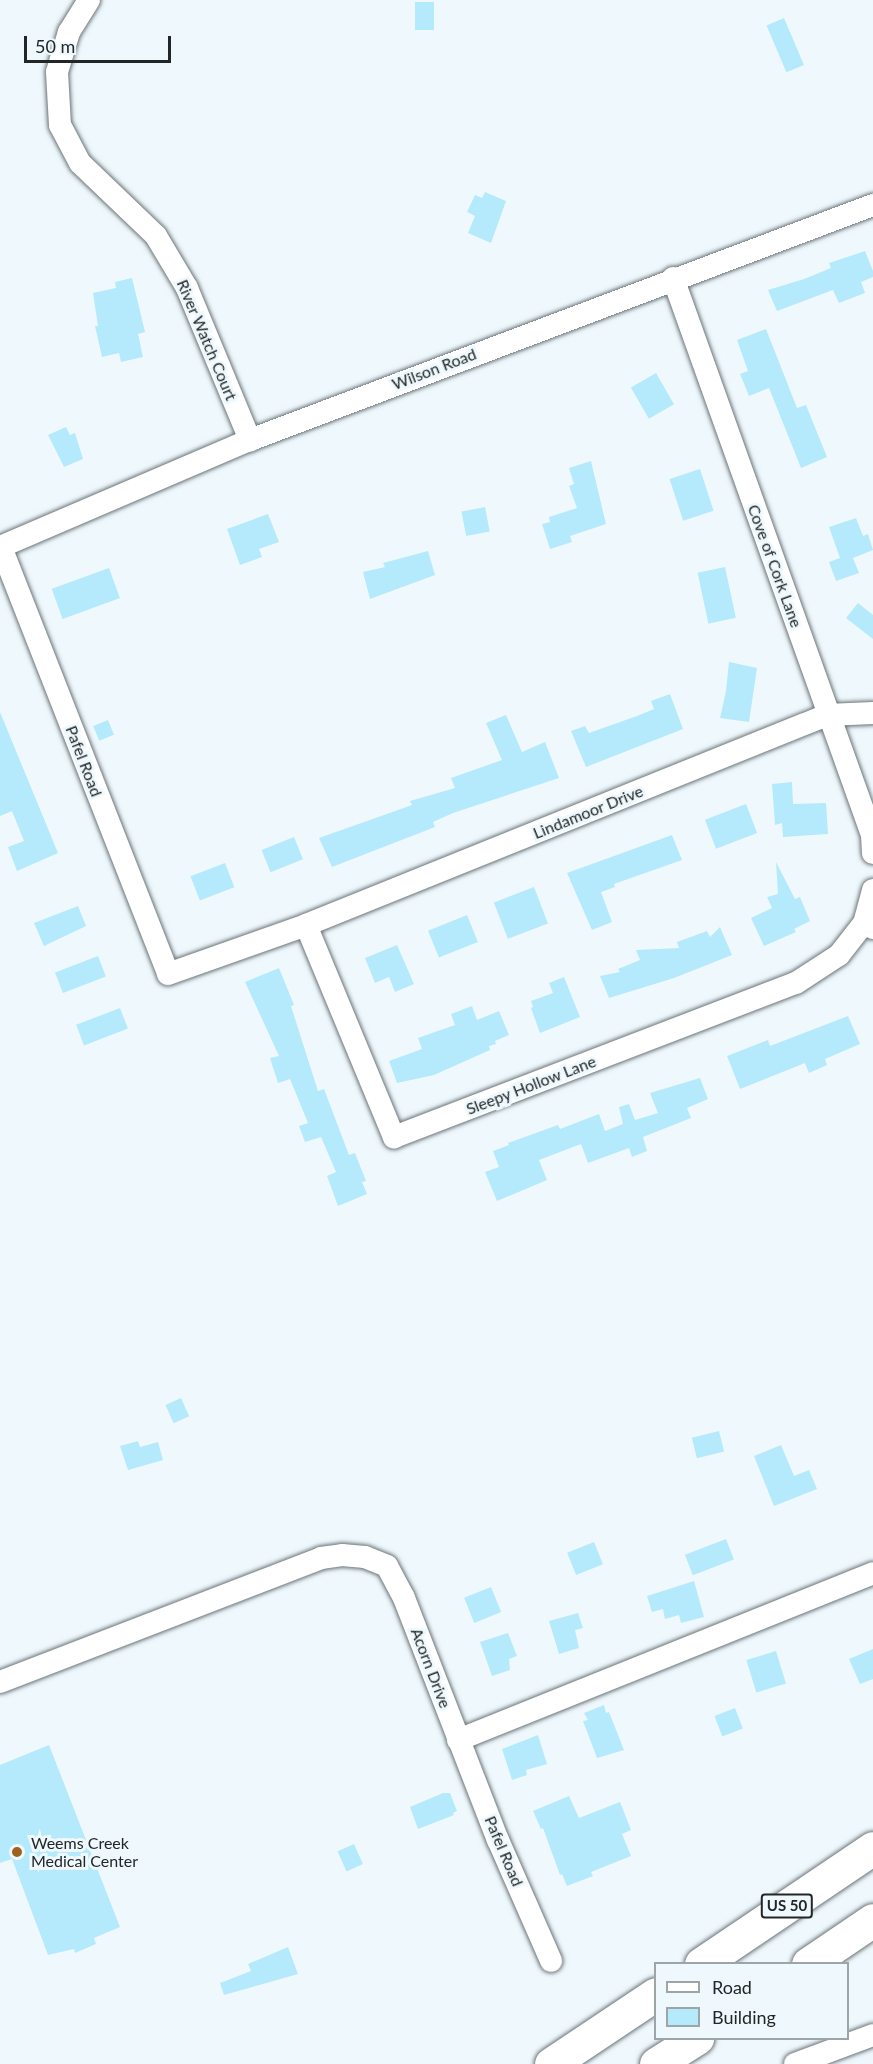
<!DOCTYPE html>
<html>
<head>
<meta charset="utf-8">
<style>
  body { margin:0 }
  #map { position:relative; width:873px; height:2064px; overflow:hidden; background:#eff9fd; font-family:Lato,sans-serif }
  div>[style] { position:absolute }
  .building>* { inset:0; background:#b5e9fc; transform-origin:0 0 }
  .roads { filter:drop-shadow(0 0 2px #6c7478) drop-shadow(0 0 2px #6c7478) }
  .street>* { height:22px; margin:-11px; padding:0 11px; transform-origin:11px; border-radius:11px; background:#fff }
  .highway>* { height:33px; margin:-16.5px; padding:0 16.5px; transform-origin:16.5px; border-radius:16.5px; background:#fff }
  .dots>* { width:16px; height:16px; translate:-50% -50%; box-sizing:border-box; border:3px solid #eff9fd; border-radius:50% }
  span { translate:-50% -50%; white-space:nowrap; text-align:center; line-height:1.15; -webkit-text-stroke:6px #eff9fd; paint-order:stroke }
  .shield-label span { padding:2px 4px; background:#eff9fd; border:2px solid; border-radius:4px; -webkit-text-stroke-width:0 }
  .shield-label { font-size:15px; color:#222627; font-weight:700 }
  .street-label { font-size:16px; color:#222627 }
  .poi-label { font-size:16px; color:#222627 }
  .left { translate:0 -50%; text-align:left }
  .legend { position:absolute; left:654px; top:1962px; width:195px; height:78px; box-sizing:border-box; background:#eff9fd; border:2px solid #9da5a7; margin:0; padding:8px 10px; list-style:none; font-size:18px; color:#222627 }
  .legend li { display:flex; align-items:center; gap:12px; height:30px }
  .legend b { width:30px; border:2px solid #9da5a7 }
  .scale { position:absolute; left:24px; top:36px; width:147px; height:27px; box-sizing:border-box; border:3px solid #222627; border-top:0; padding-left:8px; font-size:18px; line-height:21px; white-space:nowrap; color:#222627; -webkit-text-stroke:4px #eff9fd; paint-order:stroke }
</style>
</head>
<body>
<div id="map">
  <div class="building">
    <div style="left:415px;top:2px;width:19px;height:28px"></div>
    <div style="left:784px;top:18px;width:51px;height:19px;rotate:67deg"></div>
    <div style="clip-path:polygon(485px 192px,506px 201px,491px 243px,468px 233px,475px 216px,467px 212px,475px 195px,482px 198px)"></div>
    <div style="clip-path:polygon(865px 251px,873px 271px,873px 277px,861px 282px,865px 293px,839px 303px,833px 290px,777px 311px,768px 290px,804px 279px,831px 268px,829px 263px)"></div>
    <div style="clip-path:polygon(132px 278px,145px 332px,138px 334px,143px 357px,121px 362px,119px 353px,102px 357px,95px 326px,98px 326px,93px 293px,116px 288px,115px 282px)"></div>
    <div style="clip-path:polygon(766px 329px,797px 408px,806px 405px,827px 457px,801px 468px,769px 388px,749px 396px,740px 374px,748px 371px,737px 340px)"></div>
    <div style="left:656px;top:373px;width:36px;height:29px;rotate:60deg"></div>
    <div style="clip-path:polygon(66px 427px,70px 435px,75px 433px,83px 459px,64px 467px,48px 435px)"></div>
    <div style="clip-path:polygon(591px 461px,606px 524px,570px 536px,572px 542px,550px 549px,542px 524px,550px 522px,549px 517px,577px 508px,569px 486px,574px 484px,569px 468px)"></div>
    <div style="left:700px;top:469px;width:44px;height:32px;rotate:72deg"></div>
    <div style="left:485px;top:507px;width:25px;height:24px;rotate:79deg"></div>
    <div style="clip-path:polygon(268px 514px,279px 542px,259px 549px,262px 557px,240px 565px,227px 529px)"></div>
    <div style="clip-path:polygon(856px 518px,863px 536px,868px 534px,873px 550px,853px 558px,859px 573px,836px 581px,829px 562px,840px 558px,829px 527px)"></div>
    <div style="clip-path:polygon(428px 551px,435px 575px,370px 599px,363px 572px,385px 567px,383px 563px)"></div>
    <div style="left:725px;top:567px;width:52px;height:28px;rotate:78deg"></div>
    <div style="left:109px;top:568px;width:32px;height:61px;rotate:70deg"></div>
    <div style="clip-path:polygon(858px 603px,873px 615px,873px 639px,846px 618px)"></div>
    <div style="clip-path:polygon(729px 662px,757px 668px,749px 722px,720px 718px,726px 691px)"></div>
    <div style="clip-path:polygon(670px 694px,683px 729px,586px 767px,571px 731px,585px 726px,589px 733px,637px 716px,654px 709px,651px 701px)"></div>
    <div style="clip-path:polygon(0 712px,58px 853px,17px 871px,8px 847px,24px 841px,12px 811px,0 816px)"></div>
    <div style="clip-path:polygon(506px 715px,522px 752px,545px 742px,559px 778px,453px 813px,433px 822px,435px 827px,332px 867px,319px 838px,412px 805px,410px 801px,455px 788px,451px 778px,502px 760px,486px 723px)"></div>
    <div style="left:108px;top:720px;width:16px;height:16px;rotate:68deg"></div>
    <div style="clip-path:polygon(792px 782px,793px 804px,826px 803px,828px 834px,783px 837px,782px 823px,775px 825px,772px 784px)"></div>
    <div style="left:746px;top:804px;width:31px;height:44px;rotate:69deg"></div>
    <div style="clip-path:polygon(672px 835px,682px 860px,614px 884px,615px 887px,601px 892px,612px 922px,592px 930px,567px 873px)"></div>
    <div style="left:294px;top:837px;width:24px;height:35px;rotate:68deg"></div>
    <div style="clip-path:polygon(776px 862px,795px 899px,800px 897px,810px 921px,794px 929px,796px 932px,764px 946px,751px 918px,772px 908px,767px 897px,778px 894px)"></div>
    <div style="left:225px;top:863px;width:26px;height:37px;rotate:69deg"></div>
    <div style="left:534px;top:887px;width:39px;height:43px;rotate:69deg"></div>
    <div style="clip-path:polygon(78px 906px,86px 926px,44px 946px,34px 923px)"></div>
    <div style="left:467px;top:915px;width:29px;height:42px;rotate:68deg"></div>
    <div style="clip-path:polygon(720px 927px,732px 955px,674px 978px,609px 998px,600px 976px,620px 972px,618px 969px,640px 960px,636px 950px,679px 948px,677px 942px,707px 931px,710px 937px)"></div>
    <div style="clip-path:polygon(397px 945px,414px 984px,395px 992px,389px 977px,375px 983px,365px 958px)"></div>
    <div style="left:98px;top:956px;width:22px;height:46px;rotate:69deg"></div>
    <div style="clip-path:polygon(279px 968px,294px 1005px,291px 1006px,318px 1091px,324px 1089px,349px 1155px,355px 1153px,366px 1181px,362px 1182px,367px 1194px,338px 1206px,327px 1176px,336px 1172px,321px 1137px,305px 1142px,299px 1126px,308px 1123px,290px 1079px,278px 1083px,270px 1058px,279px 1056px,245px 982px)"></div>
    <div style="clip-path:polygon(564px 977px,580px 1017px,540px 1033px,531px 1008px,533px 1007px,531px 1001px,553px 993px,549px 983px)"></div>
    <div style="clip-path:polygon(472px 1006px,477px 1020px,499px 1011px,509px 1035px,495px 1041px,496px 1044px,489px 1046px,490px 1050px,434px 1075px,397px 1083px,389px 1061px,422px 1049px,418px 1038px,455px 1025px,451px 1014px)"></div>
    <div style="left:120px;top:1008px;width:22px;height:47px;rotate:69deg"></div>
    <div style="clip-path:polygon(848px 1016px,860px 1044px,825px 1059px,827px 1065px,809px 1073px,805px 1063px,740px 1089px,727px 1056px,768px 1040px,770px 1046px)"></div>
    <div style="clip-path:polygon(700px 1078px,708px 1099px,687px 1108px,691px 1118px,643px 1137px,647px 1151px,632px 1157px,629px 1148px,588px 1163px,581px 1144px,539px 1160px,547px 1180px,497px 1201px,485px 1172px,499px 1167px,493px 1151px,509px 1145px,508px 1143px,558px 1125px,560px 1129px,599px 1114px,605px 1131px,623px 1124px,619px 1107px,629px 1104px,635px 1120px,658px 1113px,650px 1093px)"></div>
    <div style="left:181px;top:1398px;width:20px;height:17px;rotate:66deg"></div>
    <div style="left:719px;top:1431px;width:21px;height:28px;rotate:76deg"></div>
    <div style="clip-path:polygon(138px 1441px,140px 1447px,158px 1442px,163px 1460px,128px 1470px,120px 1446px)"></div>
    <div style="clip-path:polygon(781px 1445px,794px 1476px,809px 1470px,817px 1489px,774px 1506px,754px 1456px)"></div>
    <div style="left:726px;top:1539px;width:22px;height:44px;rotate:69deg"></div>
    <div style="left:594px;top:1542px;width:24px;height:29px;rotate:68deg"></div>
    <div style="clip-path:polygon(694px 1581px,704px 1617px,681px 1623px,679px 1615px,665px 1619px,663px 1609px,652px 1612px,647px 1596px)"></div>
    <div style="left:491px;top:1587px;width:27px;height:29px;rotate:68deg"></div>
    <div style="clip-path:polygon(578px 1613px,583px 1628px,575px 1630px,579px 1648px,559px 1654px,549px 1621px)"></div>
    <div style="clip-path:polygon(508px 1633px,517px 1656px,509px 1659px,510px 1670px,492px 1676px,480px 1642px)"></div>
    <div style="clip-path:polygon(873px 1649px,873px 1679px,860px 1684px,849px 1659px)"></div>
    <div style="left:776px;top:1651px;width:34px;height:31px;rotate:73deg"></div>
    <div style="clip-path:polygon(604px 1705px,606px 1713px,609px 1712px,624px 1750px,597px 1758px,583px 1721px,588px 1720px,584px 1713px)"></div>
    <div style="left:735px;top:1708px;width:22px;height:22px;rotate:69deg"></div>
    <div style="clip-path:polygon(538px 1735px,547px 1764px,526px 1770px,527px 1775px,512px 1780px,502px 1749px)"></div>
    <div style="clip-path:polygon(49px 1745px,120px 1927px,94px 1938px,96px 1944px,75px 1953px,74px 1949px,48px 1955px,12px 1859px,0 1863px,0 1765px)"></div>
    <div style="clip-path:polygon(443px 1793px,450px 1793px,457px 1811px,453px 1813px,454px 1815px,418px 1829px,410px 1807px)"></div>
    <div style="clip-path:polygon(569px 1796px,579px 1818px,620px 1802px,631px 1830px,622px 1834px,631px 1856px,591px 1872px,593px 1876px,567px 1886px,562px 1874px,560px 1875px,543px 1828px,541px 1829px,533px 1811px)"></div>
    <div style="left:354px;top:1844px;width:22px;height:18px;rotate:66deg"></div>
    <div style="clip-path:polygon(288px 1947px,298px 1974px,224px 1995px,220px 1983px,251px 1971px,248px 1964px)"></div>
  </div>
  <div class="roads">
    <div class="street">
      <div style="left:89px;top:0;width:38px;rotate:122deg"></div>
      <div style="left:69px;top:32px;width:42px;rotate:106.7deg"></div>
      <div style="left:57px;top:72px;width:53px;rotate:86.8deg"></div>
      <div style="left:60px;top:125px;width:43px;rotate:62.2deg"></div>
      <div style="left:80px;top:163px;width:105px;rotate:43.8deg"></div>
      <div style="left:156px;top:236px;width:61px;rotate:59.2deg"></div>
      <div style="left:187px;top:288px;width:165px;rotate:67.5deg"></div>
      <div style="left:673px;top:278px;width:591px;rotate:70.34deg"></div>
      <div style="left:872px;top:835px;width:18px;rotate:87deg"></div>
      <div style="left:0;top:547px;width:272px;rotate:-23.2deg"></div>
      <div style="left:250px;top:440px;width:666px;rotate:-20.67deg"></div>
      <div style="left:1px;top:547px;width:458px;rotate:68.6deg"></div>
      <div style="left:168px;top:974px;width:146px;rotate:-19.5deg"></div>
      <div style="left:306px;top:925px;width:562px;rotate:-21.95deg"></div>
      <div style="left:827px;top:715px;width:46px;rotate:-2.5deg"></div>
      <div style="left:873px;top:890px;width:34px;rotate:105deg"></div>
      <div style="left:864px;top:923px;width:10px;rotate:29deg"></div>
      <div style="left:306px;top:925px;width:230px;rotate:67.5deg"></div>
      <div style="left:394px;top:1137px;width:430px;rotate:-21deg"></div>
      <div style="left:796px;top:983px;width:51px;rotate:-33.1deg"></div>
      <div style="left:839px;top:955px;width:41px;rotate:-52deg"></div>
      <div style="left:0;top:1682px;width:344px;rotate:-21.1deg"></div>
      <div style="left:321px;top:1558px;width:21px;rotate:-8deg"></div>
      <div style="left:342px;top:1555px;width:23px;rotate:5deg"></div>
      <div style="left:365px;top:1557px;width:24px;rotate:22deg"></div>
      <div style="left:387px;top:1566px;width:36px;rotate:62deg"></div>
      <div style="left:404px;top:1598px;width:260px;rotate:68.8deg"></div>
      <div style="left:498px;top:1840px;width:132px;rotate:66.3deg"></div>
      <div style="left:458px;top:1740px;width:447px;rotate:-21.9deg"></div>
      <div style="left:795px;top:2064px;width:83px;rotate:-20.4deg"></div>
    </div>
    <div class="highway">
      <div style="left:701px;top:1964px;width:207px;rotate:-34deg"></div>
      <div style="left:808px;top:1964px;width:78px;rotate:-34.1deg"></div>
      <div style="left:551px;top:2064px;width:126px;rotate:-33.7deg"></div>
      <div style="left:656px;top:2064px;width:49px;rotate:-32.4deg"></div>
    </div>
  </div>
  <div class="dots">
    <div style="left:17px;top:1852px;background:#9b631f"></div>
  </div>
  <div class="shield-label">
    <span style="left:787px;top:1906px">US 50</span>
  </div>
  <div class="street-label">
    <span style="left:207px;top:340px;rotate:67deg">River Watch Court</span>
    <span style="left:434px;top:369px;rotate:-21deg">Wilson Road</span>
    <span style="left:775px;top:566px;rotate:70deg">Cove of Cork Lane</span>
    <span style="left:84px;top:761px;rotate:69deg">Pafel Road</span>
    <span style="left:588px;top:812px;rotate:-22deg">Lindamoor Drive</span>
    <span style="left:531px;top:1085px;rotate:-21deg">Sleepy Hollow Lane</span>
    <span style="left:431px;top:1668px;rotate:69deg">Acorn Drive</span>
    <span style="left:504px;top:1851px;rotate:67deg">Pafel Road</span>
  </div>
  <div class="poi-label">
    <span class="left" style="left:31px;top:1852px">Weems Creek<br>Medical Center</span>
  </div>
  <ul class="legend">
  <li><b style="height:8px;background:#fff"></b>Road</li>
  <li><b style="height:16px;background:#b5e9fc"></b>Building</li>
  </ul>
  <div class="scale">50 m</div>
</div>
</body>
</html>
